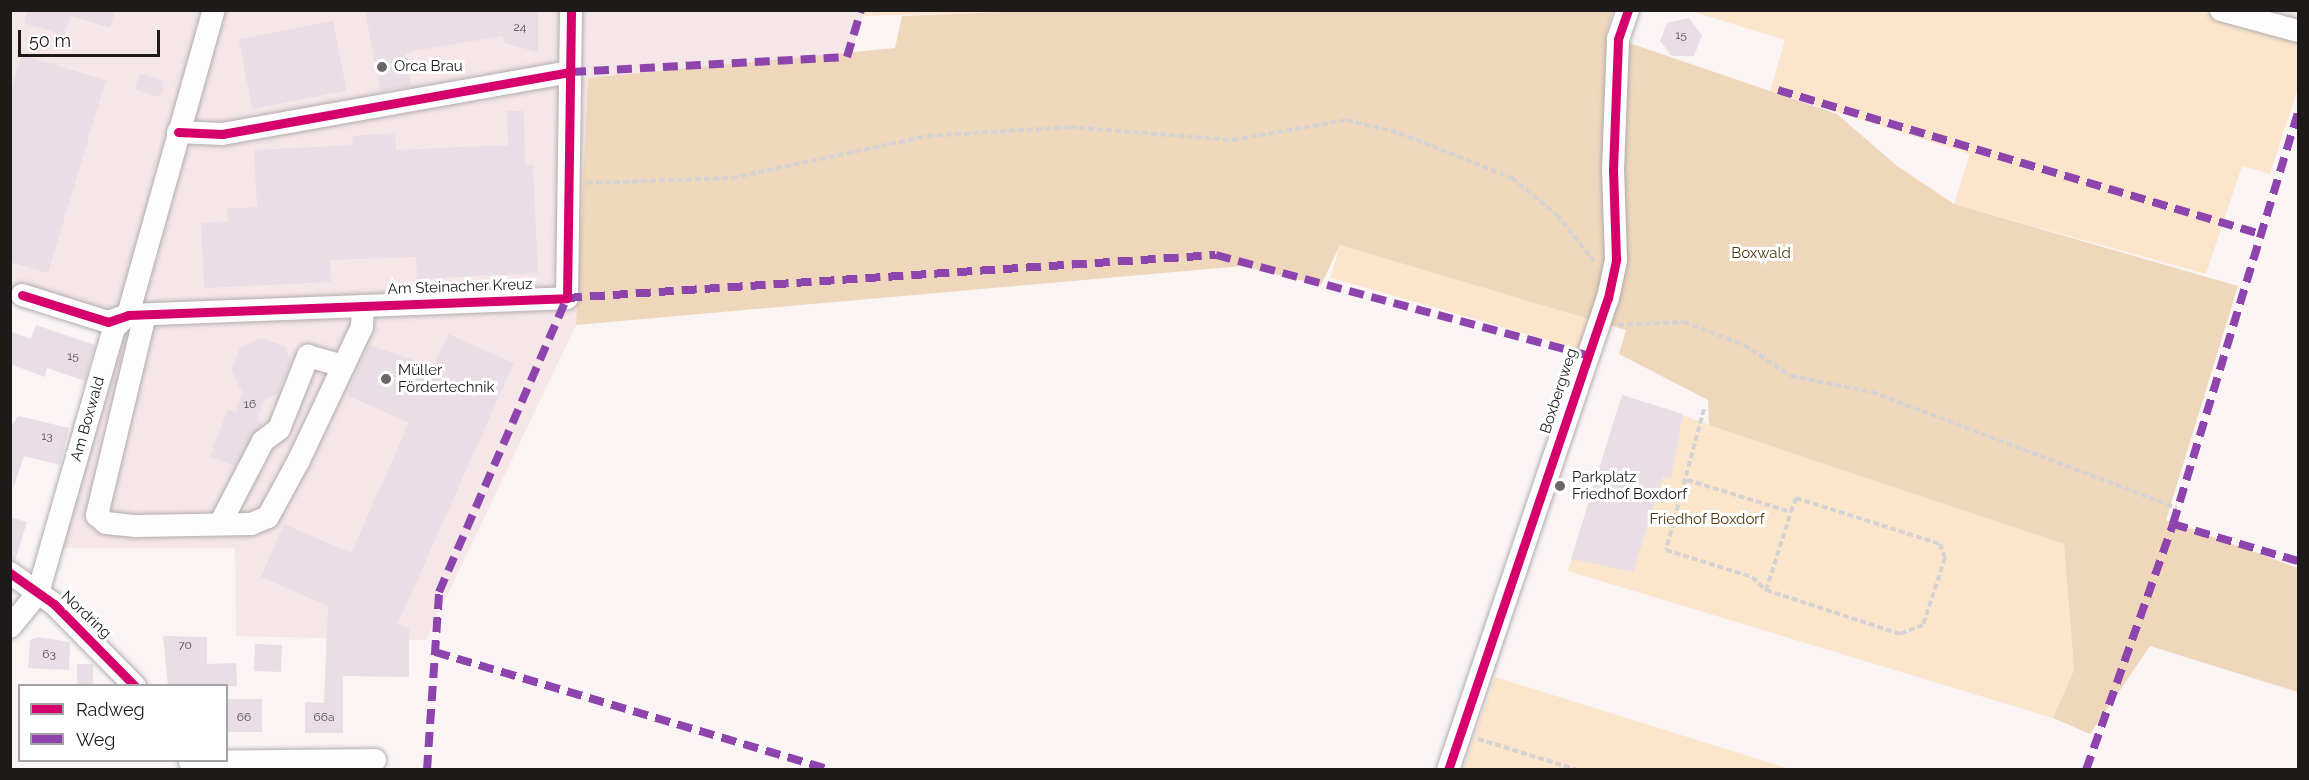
<!DOCTYPE html>
<html>
<head>
<meta charset="utf-8">
<style>
  body { margin:0 }
  #map { position:relative; width:2309px; height:780px; overflow:hidden; background:#faf4f5; font-family:Raleway,sans-serif }
  div>[style] { position:absolute }
  .built>* { inset:0; background:#f5e6e8 }
  .green>* { inset:0; background:#fbe6cc; transform-origin:0 0 }
  .forest>* { inset:0; background:#eed7bb }
  .building>* { inset:0; background:#e9dee5; transform-origin:0 0 }
  .path>* { height:4px; margin-top:-2px; transform-origin:0; background:repeating-linear-gradient(90deg,#d5d2d3 0 6px,transparent 0 9px) }
  .roads { filter:drop-shadow(0 0 2px #b1acad) drop-shadow(0 0 2px #b1acad) }
  .minor>* { height:22px; margin:-11px; padding:0 11px; transform-origin:11px; border-radius:11px; background:#fefdfe }
  .quiet>* { height:8px; margin-top:-4px; transform-origin:0; background:repeating-linear-gradient(90deg,#8e44ad 0 15px,transparent 0 23px) }
  .cycleway>* { height:9px; margin:-4.5px; padding:0 4.5px; transform-origin:4.5px; border-radius:4.5px; background:#d6006c }
  .dots>* { width:16px; height:16px; translate:-50% -50%; box-sizing:border-box; border:3px solid #fff; border-radius:50% }
  span { translate:-50% -50%; white-space:nowrap; text-align:center; line-height:1.15; -webkit-text-stroke:6px #fff; paint-order:stroke }
  .number-label { font-size:12px; color:#544d4f }
  .number-label span { -webkit-text-stroke-width:0 }
  .poi-label { font-size:15px; color:#1f1a1a }
  .left { translate:0 -50%; text-align:left }
  .park-label { font-size:15px; color:#51380e }
  .street-label { font-size:15px; color:#1f1a1a }
  .frame { position:absolute; inset:0; border:12px solid #1f1a1a; pointer-events:none }
  .legend { position:absolute; left:18px; top:684px; width:210px; height:78px; box-sizing:border-box; background:#fff; border:2px solid #a5a3a3; margin:0; padding:8px 10px; list-style:none; font-size:18px; color:#1f1a1a }
  .legend li { display:flex; align-items:center; gap:12px; height:30px }
  .legend b { width:30px; border:2px solid #a5a3a3 }
  .scale { position:absolute; left:18px; top:30px; width:142px; height:27px; box-sizing:border-box; border:3px solid #1f1a1a; border-top:0; padding-left:8px; font-size:18px; line-height:21px; white-space:nowrap; color:#1f1a1a; -webkit-text-stroke:4px #fff; paint-order:stroke }
</style>
</head>
<body>
<div id="map">
  <div class="built">
    <div style="clip-path:polygon(11px 11px,864px 11px,851px 54px,588px 78px,576px 325px,426px 640px,236px 636px,235px 548px,57px 548px,118px 321px,11px 286px)"></div>
    <div style="clip-path:polygon(2253px 11px,2298px 11px,2298px 23px)"></div>
  </div>
  <div class="green">
    <div style="clip-path:polygon(864px 10px,1054px 11px,862px 16px)"></div>
    <div style="clip-path:polygon(1691px 11px,2198px 11px,2298px 38px,2298px 88px,2270px 174px,2242px 166px,2206px 274px,1954px 204px,1970px 154px,1770px 91px,1785px 40px)"></div>
    <div style="left:1340px;top:245px;width:259px;height:34px;rotate:16deg"></div>
    <div style="clip-path:polygon(1622px 395px,2064px 544px,2074px 670px,2053px 718px,1568px 571px)"></div>
    <div style="clip-path:polygon(1495px 677px,1790px 769px,1463px 769px)"></div>
  </div>
  <div class="forest">
    <div style="clip-path:polygon(1054px 10px,1613px 11px,1606px 35px,1837px 114px,1897px 166px,1954px 204px,2238px 286px,2166px 520px,2298px 568px,2298px 692px,2150px 646px,2090px 734px,2053px 718px,2074px 670px,2064px 544px,1709px 425px,1708px 400px,1619px 354px,1626px 330px,1340px 245px,1321px 285px,1242px 266px,576px 325px,588px 78px,895px 48px,902px 16px)"></div>
  </div>
  <div class="building">
    <div style="clip-path:polygon(28px 10px,115px 10px,110px 28px,70px 16px,64px 35px,24px 23px)"></div>
    <div style="clip-path:polygon(365px 10px,538px 10px,538px 52px,504px 43px,503px 36px,413px 51px,405px 54px,411px 86px,380px 91px)"></div>
    <div style="clip-path:polygon(1689px 18px,1702px 35px,1694px 56px,1672px 56px,1660px 41px,1667px 23px)"></div>
    <div style="left:333px;top:21px;width:71px;height:96px;rotate:79deg"></div>
    <div style="clip-path:polygon(22px 55px,106px 80px,48px 273px,10px 262px,10px 92px)"></div>
    <div style="left:140px;top:73px;width:26px;height:17px;rotate:18deg"></div>
    <div style="clip-path:polygon(507px 111px,524px 111px,525px 165px,533px 165px,538px 273px,417px 279px,416px 257px,330px 260px,331px 282px,204px 288px,201px 223px,228px 221px,227px 209px,257px 207px,254px 150px,353px 145px,352px 136px,395px 133px,396px 150px,508px 145px)"></div>
    <div style="clip-path:polygon(36px 325px,95px 345px,85px 381px,47px 368px,45px 377px,10px 364px,10px 331px,31px 339px)"></div>
    <div style="clip-path:polygon(448px 334px,514px 363px,398px 623px,409px 629px,409px 677px,343px 676px,343px 733px,305px 733px,305px 702px,324px 703px,328px 606px,261px 577px,284px 524px,351px 553px,409px 423px,347px 395px,369px 345px,434px 367px)"></div>
    <div style="clip-path:polygon(260px 338px,285px 346px,291px 362px,278px 394px,264px 400px,257px 420px,263px 424px,235px 466px,210px 457px,228px 409px,236px 412px,242px 392px,231px 370px,240px 348px)"></div>
    <div style="clip-path:polygon(1622px 395px,1683px 414px,1671px 479px,1663px 476px,1633px 572px,1571px 559px)"></div>
    <div style="clip-path:polygon(18px 416px,69px 428px,60px 465px,24px 456px,13px 489px,10px 429px)"></div>
    <div style="clip-path:polygon(10px 517px,27px 522px,15px 561px,10px 560px)"></div>
    <div style="clip-path:polygon(163px 636px,207px 637px,207px 664px,236px 663px,237px 686px,168px 686px)"></div>
    <div style="clip-path:polygon(38px 637px,70px 642px,69px 670px,28px 668px,30px 640px)"></div>
    <div style="left:255px;top:644px;width:27px;height:27px;rotate:2deg"></div>
    <div style="left:77px;top:664px;width:16px;height:22px"></div>
    <div style="left:226px;top:699px;width:36px;height:33px"></div>
  </div>
  <div class="path">
    <div style="left:587px;top:183px;width:145px;rotate:-2deg"></div>
    <div style="left:732px;top:178px;width:200px;rotate:-12.1deg"></div>
    <div style="left:928px;top:136px;width:142px;rotate:-3.6deg"></div>
    <div style="left:1070px;top:127px;width:164px;rotate:4.6deg"></div>
    <div style="left:1233px;top:140px;width:116px;rotate:-10deg"></div>
    <div style="left:1347px;top:120px;width:54px;rotate:14deg"></div>
    <div style="left:1399px;top:133px;width:122px;rotate:21.7deg"></div>
    <div style="left:1512px;top:178px;width:58px;rotate:39.4deg"></div>
    <div style="left:1557px;top:215px;width:59px;rotate:51.2deg"></div>
    <div style="left:1618px;top:325px;width:66px;rotate:-2.6deg"></div>
    <div style="left:1684px;top:322px;width:64px;rotate:21deg"></div>
    <div style="left:1744px;top:345px;width:56px;rotate:33.4deg"></div>
    <div style="left:1791px;top:376px;width:83px;rotate:11.2deg"></div>
    <div style="left:1872px;top:392px;width:326px;rotate:20.8deg"></div>
    <div style="left:1704px;top:409px;width:146px;rotate:105.1deg"></div>
    <div style="left:1666px;top:550px;width:90px;rotate:17.4deg"></div>
    <div style="left:1752px;top:577px;width:19px;rotate:43deg"></div>
    <div style="left:1687px;top:480px;width:109px;rotate:17.1deg"></div>
    <div style="left:1791px;top:512px;width:15px;rotate:-70deg"></div>
    <div style="left:1796px;top:498px;width:151px;rotate:17.7deg"></div>
    <div style="left:1940px;top:544px;width:15px;rotate:70deg"></div>
    <div style="left:1945px;top:558px;width:71px;rotate:108.2deg"></div>
    <div style="left:1923px;top:625px;width:25px;rotate:159deg"></div>
    <div style="left:1900px;top:634px;width:141px;rotate:-161.8deg"></div>
    <div style="left:1766px;top:590px;width:82px;rotate:-72.2deg"></div>
    <div style="left:1478px;top:739px;width:105px;rotate:17.2deg"></div>
  </div>
  <div class="roads">
    <div class="minor">
      <div style="left:2221px;top:10px;width:80px;rotate:15.3deg"></div>
      <div style="left:178px;top:132px;width:44px;rotate:2.6deg"></div>
      <div style="left:222px;top:134px;width:354px;rotate:-10.1deg"></div>
      <div style="left:22px;top:295px;width:90px;rotate:17.4deg"></div>
      <div style="left:108px;top:322px;width:21px;rotate:-19deg"></div>
      <div style="left:128px;top:315px;width:439px;rotate:-2.2deg"></div>
      <div style="left:567px;top:298px;width:288px;rotate:-89.2deg"></div>
      <div style="left:128px;top:315px;width:317px;rotate:-74.3deg"></div>
      <div style="left:145px;top:315px;width:206px;rotate:103.5deg"></div>
      <div style="left:97px;top:515px;width:12px;rotate:42deg"></div>
      <div style="left:106px;top:523px;width:30px;rotate:6deg"></div>
      <div style="left:136px;top:526px;width:115px;rotate:-1deg"></div>
      <div style="left:251px;top:524px;width:18px;rotate:-22deg"></div>
      <div style="left:268px;top:517px;width:65px;rotate:-61.5deg"></div>
      <div style="left:299px;top:460px;width:147px;rotate:-64.7deg"></div>
      <div style="left:362px;top:327px;width:21px;rotate:-87deg"></div>
      <div style="left:220px;top:524px;width:93px;rotate:-62.6deg"></div>
      <div style="left:263px;top:441px;width:20px;rotate:-37deg"></div>
      <div style="left:279px;top:429px;width:79px;rotate:-68.3deg"></div>
      <div style="left:308px;top:356px;width:37px;rotate:16deg"></div>
      <div style="left:10px;top:573px;width:54px;rotate:35.2deg"></div>
      <div style="left:54px;top:604px;width:115px;rotate:45.4deg"></div>
      <div style="left:10px;top:627px;width:44px;rotate:-50.5deg"></div>
      <div style="left:38px;top:593px;width:276px;rotate:-74deg"></div>
      <div style="left:114px;top:328px;width:19px;rotate:-43deg"></div>
      <div style="left:190px;top:762px;width:185px;rotate:-0.6deg"></div>
      <div style="left:1448px;top:770px;width:498px;rotate:-71.3deg"></div>
      <div style="left:1608px;top:298px;width:40px;rotate:-78deg"></div>
      <div style="left:1616px;top:259px;width:89px;rotate:-91.9deg"></div>
      <div style="left:1613px;top:170px;width:131px;rotate:-87.8deg"></div>
      <div style="left:1618px;top:39px;width:31px;rotate:-71deg"></div>
    </div>
  </div>
  <div class="quiet">
    <div style="left:571px;top:72px;width:276px;rotate:-3.1deg"></div>
    <div style="left:847px;top:57px;width:49px;rotate:-73.4deg"></div>
    <div style="left:1778px;top:90px;width:503px;rotate:16.63deg"></div>
    <div style="left:2173px;top:524px;width:130px;rotate:16.5deg"></div>
    <div style="left:435px;top:652px;width:413px;rotate:16.6deg"></div>
    <div style="left:427px;top:770px;width:178px;rotate:-86.1deg"></div>
    <div style="left:439px;top:592px;width:321px;rotate:-66.5deg"></div>
    <div style="left:567px;top:298px;width:650px;rotate:-3.79deg"></div>
    <div style="left:1216px;top:255px;width:384px;rotate:15.1deg"></div>
    <div style="left:2086px;top:770px;width:261px;rotate:-70.5deg"></div>
    <div style="left:2173px;top:524px;width:431px;rotate:-73.1deg"></div>
  </div>
  <div class="cycleway">
    <div style="left:178px;top:132px;width:44px;rotate:2.6deg"></div>
    <div style="left:222px;top:134px;width:354px;rotate:-10.1deg"></div>
    <div style="left:22px;top:295px;width:90px;rotate:17.4deg"></div>
    <div style="left:108px;top:322px;width:21px;rotate:-19deg"></div>
    <div style="left:128px;top:315px;width:439px;rotate:-2.2deg"></div>
    <div style="left:567px;top:298px;width:288px;rotate:-89.2deg"></div>
    <div style="left:10px;top:573px;width:54px;rotate:35.2deg"></div>
    <div style="left:54px;top:604px;width:115px;rotate:45.4deg"></div>
    <div style="left:1448px;top:770px;width:498px;rotate:-71.3deg"></div>
    <div style="left:1608px;top:298px;width:40px;rotate:-78deg"></div>
    <div style="left:1616px;top:259px;width:89px;rotate:-91.9deg"></div>
    <div style="left:1613px;top:170px;width:131px;rotate:-87.8deg"></div>
    <div style="left:1618px;top:39px;width:31px;rotate:-71deg"></div>
  </div>
  <div class="dots">
    <div style="left:382px;top:67px;background:#6c6667"></div>
    <div style="left:386px;top:379px;background:#6c6667"></div>
    <div style="left:1560px;top:486px;background:#6c6667"></div>
  </div>
  <div class="number-label">
    <span style="left:520px;top:28px">24</span>
    <span style="left:1681px;top:36px">15</span>
    <span style="left:73px;top:357px">15</span>
    <span style="left:250px;top:405px">16</span>
    <span style="left:47px;top:437px">13</span>
    <span style="left:185px;top:646px">70</span>
    <span style="left:49px;top:655px">63</span>
    <span style="left:244px;top:718px">66</span>
    <span style="left:324px;top:718px">66a</span>
  </div>
  <div class="poi-label">
    <span class="left" style="left:394px;top:67px">Orca Brau</span>
    <span class="left" style="left:398px;top:379px">Müller<br>Fördertechnik</span>
    <span class="left" style="left:1572px;top:486px">Parkplatz<br>Friedhof Boxdorf</span>
  </div>
  <div class="park-label">
    <span style="left:1761px;top:254px">Boxwald</span>
    <span style="left:1707px;top:520px">Friedhof Boxdorf</span>
  </div>
  <div class="street-label">
    <span style="left:460px;top:287px;rotate:-2deg">Am Steinacher Kreuz</span>
    <span style="left:1559px;top:391px;rotate:-72deg">Boxbergweg</span>
    <span style="left:88px;top:419px;rotate:-74deg">Am Boxwald</span>
    <span style="left:86px;top:615px;rotate:43deg">Nordring</span>
  </div>
  <div class="frame"></div>
  <ul class="legend">
  <li><b style="height:8px;background:#d6006c"></b>Radweg</li>
  <li><b style="height:8px;background:#8e44ad"></b>Weg</li>
  </ul>
  <div class="scale">50 m</div>
</div>
</body>
</html>
